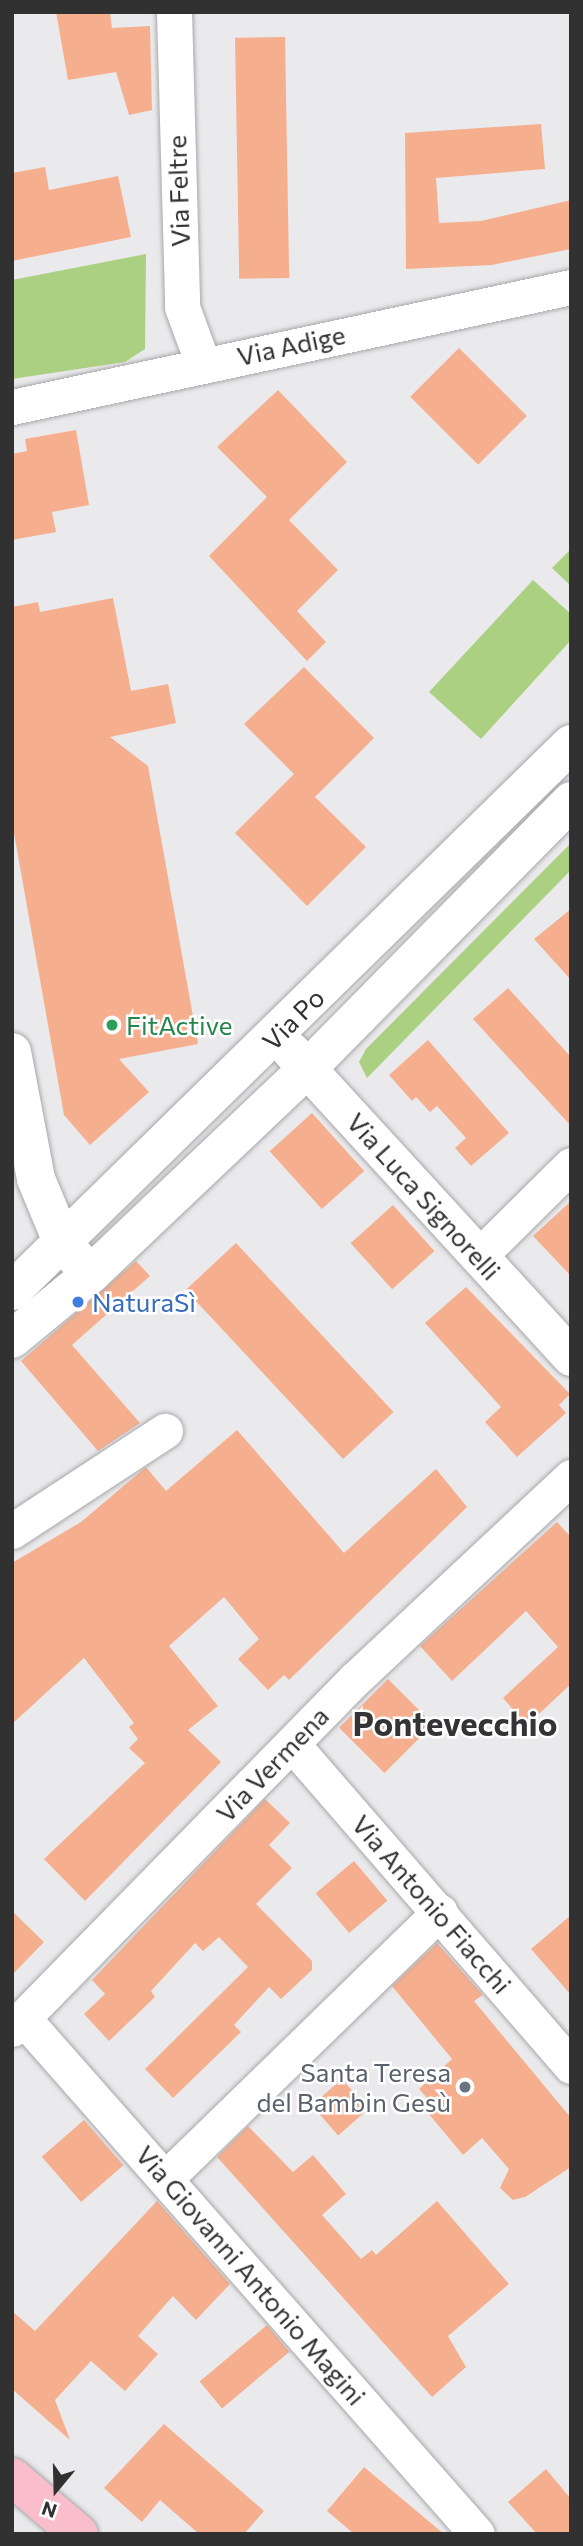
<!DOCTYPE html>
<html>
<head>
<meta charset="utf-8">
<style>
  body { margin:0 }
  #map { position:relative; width:583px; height:2546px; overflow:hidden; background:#eaeaed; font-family:Commissioner,sans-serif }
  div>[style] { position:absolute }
  .green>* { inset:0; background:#abd081 }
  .building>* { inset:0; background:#f5af8f; transform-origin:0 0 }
  .roads { filter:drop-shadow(0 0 2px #a8a8aa) drop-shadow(0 0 2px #a8a8aa) }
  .street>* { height:35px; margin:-17.5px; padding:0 17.5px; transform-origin:17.5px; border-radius:17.5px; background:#fff }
  .secondary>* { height:38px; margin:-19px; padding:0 19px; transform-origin:19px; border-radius:19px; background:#fff }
  .primary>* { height:38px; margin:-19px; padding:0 19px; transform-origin:19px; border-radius:19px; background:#fabdcc }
  .dots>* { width:19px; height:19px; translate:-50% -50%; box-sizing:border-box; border:4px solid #fff; border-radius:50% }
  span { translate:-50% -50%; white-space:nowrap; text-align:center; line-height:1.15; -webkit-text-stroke:5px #fff; paint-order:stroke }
  .street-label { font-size:26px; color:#313132 }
  .leisure-label { font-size:26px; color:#27864d }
  .left { translate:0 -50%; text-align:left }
  .shop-label { font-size:26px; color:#366cbe }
  .worship-label { font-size:26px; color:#5b616d }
  .right { translate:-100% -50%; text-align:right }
  .district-label { font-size:33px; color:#343436; font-weight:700 }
  .frame { position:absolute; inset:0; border:14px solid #313132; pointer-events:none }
  .north { position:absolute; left:21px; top:2455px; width:70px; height:70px; -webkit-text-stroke:5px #fff; paint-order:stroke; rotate:199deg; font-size:19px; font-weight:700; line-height:28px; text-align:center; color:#313132 }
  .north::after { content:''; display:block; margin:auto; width:24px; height:32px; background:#313132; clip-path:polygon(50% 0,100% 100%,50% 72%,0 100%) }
</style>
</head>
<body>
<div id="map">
  <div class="green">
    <div style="clip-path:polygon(146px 254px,145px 349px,125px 362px,12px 379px,12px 280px)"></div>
    <div style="clip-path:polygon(571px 549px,571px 586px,552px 568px)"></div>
    <div style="clip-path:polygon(533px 580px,571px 614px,571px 640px,481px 739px,429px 692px)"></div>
    <div style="clip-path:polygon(571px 843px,571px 870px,367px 1078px,359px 1062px,366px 1049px)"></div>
  </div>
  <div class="building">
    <div style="clip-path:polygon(56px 12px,110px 12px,112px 28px,150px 26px,152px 110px,129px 115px,116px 72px,68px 80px)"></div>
    <div style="left:285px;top:37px;width:241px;height:50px;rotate:89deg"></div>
    <div style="clip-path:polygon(541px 124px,545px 169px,436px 178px,439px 223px,481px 221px,571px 200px,571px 249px,492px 265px,406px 269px,405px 133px)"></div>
    <div style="clip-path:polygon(45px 167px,49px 190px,118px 176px,131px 237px,12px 261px,12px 173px)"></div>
    <div style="left:459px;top:348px;width:96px;height:69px;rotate:45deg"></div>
    <div style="clip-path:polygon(278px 390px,347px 462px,289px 520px,338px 570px,297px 611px,326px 642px,307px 661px,209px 556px,267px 497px,217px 447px)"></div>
    <div style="clip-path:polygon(76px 430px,89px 505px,52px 512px,56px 532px,12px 540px,12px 454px,27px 451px,25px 439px)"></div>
    <div style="clip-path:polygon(113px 598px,131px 691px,168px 684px,176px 723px,110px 737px,148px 766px,198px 1044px,119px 1059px,149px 1092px,90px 1145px,64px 1115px,12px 822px,12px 607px,38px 602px,40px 612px)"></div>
    <div style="clip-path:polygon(304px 667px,374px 738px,315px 797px,366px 847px,307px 906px,235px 833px,294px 774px,244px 724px)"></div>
    <div style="clip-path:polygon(571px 909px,571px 980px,534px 939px)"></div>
    <div style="clip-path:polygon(508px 988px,571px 1057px,571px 1126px,473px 1019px)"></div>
    <div style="clip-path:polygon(428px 1040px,509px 1133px,471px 1166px,455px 1148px,466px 1138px,437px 1106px,430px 1112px,416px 1097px,412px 1101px,389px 1075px)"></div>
    <div style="left:312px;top:1113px;width:78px;height:57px;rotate:48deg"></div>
    <div style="clip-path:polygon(571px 1201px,571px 1276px,533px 1236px)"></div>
    <div style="left:393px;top:1205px;width:62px;height:57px;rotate:48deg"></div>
    <div style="left:236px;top:1243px;width:231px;height:69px;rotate:47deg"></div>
    <div style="clip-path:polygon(136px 1261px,150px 1276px,72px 1345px,140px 1423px,98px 1451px,21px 1361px)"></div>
    <div style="clip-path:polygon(466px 1287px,570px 1394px,559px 1405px,566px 1413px,517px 1457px,485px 1422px,501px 1407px,425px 1323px)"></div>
    <div style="clip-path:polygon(237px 1430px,344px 1553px,436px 1469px,467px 1507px,289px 1680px,284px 1675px,268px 1690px,238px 1659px,259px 1639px,224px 1597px,169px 1646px,218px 1706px,188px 1730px,221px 1762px,85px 1901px,44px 1859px,145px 1763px,129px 1748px,138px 1739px,129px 1727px,134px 1723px,84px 1658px,12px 1724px,12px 1563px,81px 1522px,146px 1467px,166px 1491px)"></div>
    <div style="clip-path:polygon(557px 1522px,571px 1537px,571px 1684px,527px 1725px,503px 1698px,558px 1647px,526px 1611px,452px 1681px,420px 1646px)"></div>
    <div style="left:388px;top:1679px;width:64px;height:69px;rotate:45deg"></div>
    <div style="clip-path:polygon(265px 1799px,290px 1823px,269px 1845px,292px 1868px,256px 1904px,312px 1961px,312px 1970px,281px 1999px,269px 1987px,234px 2025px,241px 2032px,173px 2098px,145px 2069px,248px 1967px,219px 1937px,203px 1951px,195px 1943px,151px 1991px,155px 1997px,109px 2041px,84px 2014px,105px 1994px,92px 1980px)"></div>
    <div style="left:354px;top:1861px;width:52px;height:50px;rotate:50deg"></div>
    <div style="clip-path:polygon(12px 1911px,44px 1942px,12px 1975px)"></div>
    <div style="clip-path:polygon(571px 1915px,571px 1995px,531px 1949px)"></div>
    <div style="clip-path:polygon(437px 1943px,483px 1995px,474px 2001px,571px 2118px,571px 2167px,525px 2197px,513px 2200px,500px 2188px,509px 2169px,482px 2138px,463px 2155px,428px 2113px,435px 2107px,419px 2089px,452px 2059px,392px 1986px)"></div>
    <div style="left:342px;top:2079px;width:40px;height:40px;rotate:49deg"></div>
    <div style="left:84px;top:2120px;width:60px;height:56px;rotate:49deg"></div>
    <div style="clip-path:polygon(248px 2126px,293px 2172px,313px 2155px,346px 2194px,322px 2215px,361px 2259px,372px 2250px,376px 2255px,437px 2201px,509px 2284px,448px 2336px,466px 2367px,432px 2397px,217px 2157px)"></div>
    <div style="clip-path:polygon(157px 2201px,230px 2284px,196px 2320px,173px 2296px,138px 2336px,158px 2354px,125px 2391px,91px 2361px,55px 2400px,70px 2440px,12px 2389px,12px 2311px,35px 2331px)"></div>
    <div style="left:267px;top:2325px;width:35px;height:88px;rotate:50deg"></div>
    <div style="clip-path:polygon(164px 2424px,264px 2511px,244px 2534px,199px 2534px,160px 2500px,142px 2522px,104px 2488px)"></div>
    <div style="clip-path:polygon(364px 2467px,444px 2534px,354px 2534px,327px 2511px)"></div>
    <div style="clip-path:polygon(546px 2469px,571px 2499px,571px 2534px,537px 2534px,508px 2502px)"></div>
  </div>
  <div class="roads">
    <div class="street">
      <div style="left:174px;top:12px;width:295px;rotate:88.4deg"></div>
      <div style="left:182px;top:307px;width:61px;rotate:69.8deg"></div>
      <div style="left:12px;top:407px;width:572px;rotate:-12.12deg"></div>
      <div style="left:479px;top:1256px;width:129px;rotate:-44.7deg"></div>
      <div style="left:12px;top:1531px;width:183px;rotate:-33.2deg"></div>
      <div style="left:292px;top:1744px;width:426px;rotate:49.1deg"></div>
      <div style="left:23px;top:2018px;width:687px;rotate:48.66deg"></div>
      <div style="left:12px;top:2029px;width:491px;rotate:-45.6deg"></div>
      <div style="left:356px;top:1678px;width:294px;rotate:-43.1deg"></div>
      <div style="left:166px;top:2178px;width:382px;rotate:-44.2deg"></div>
    </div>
    <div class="secondary">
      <div style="left:291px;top:1051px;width:415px;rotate:47.5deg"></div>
      <div style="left:12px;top:1052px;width:129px;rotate:79.3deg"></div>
      <div style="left:36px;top:1179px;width:70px;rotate:67.4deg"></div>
      <div style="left:63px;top:1244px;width:25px;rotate:47deg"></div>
      <div style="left:12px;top:1291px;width:782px;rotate:-44.38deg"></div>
      <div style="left:12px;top:1339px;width:104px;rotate:-39.5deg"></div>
      <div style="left:92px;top:1273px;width:298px;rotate:-43.5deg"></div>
      <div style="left:308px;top:1068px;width:375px;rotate:-45.4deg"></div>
    </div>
    <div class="primary">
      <div style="left:12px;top:2477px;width:88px;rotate:40.4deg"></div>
    </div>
  </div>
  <div class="dots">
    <div style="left:112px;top:1025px;background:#2e9e5b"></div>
    <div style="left:78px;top:1302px;background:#3f7fe0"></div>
    <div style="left:465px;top:2087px;background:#6b7280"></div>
  </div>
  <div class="street-label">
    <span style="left:178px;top:191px;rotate:-92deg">Via Feltre</span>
    <span style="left:291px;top:345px;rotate:-12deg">Via Adige</span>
    <span style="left:293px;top:1019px;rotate:-45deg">Via Po</span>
    <span style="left:424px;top:1196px;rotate:48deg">Via Luca Signorelli</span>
    <span style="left:272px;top:1764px;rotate:-46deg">Via Vermena</span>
    <span style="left:432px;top:1904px;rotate:49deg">Via Antonio Fiacchi</span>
    <span style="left:251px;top:2275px;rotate:49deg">Via Giovanni Antonio Magini</span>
  </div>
  <div class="leisure-label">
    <span class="left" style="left:126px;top:1025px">FitActive</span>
  </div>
  <div class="shop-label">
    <span class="left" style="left:92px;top:1302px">NaturaSì</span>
  </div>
  <div class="worship-label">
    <span class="right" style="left:451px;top:2087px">Santa Teresa<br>del Bambin Gesù</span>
  </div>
  <div class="district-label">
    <span style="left:455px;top:1723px">Pontevecchio</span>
  </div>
  <div class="frame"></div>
  <div class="north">N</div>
</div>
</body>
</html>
